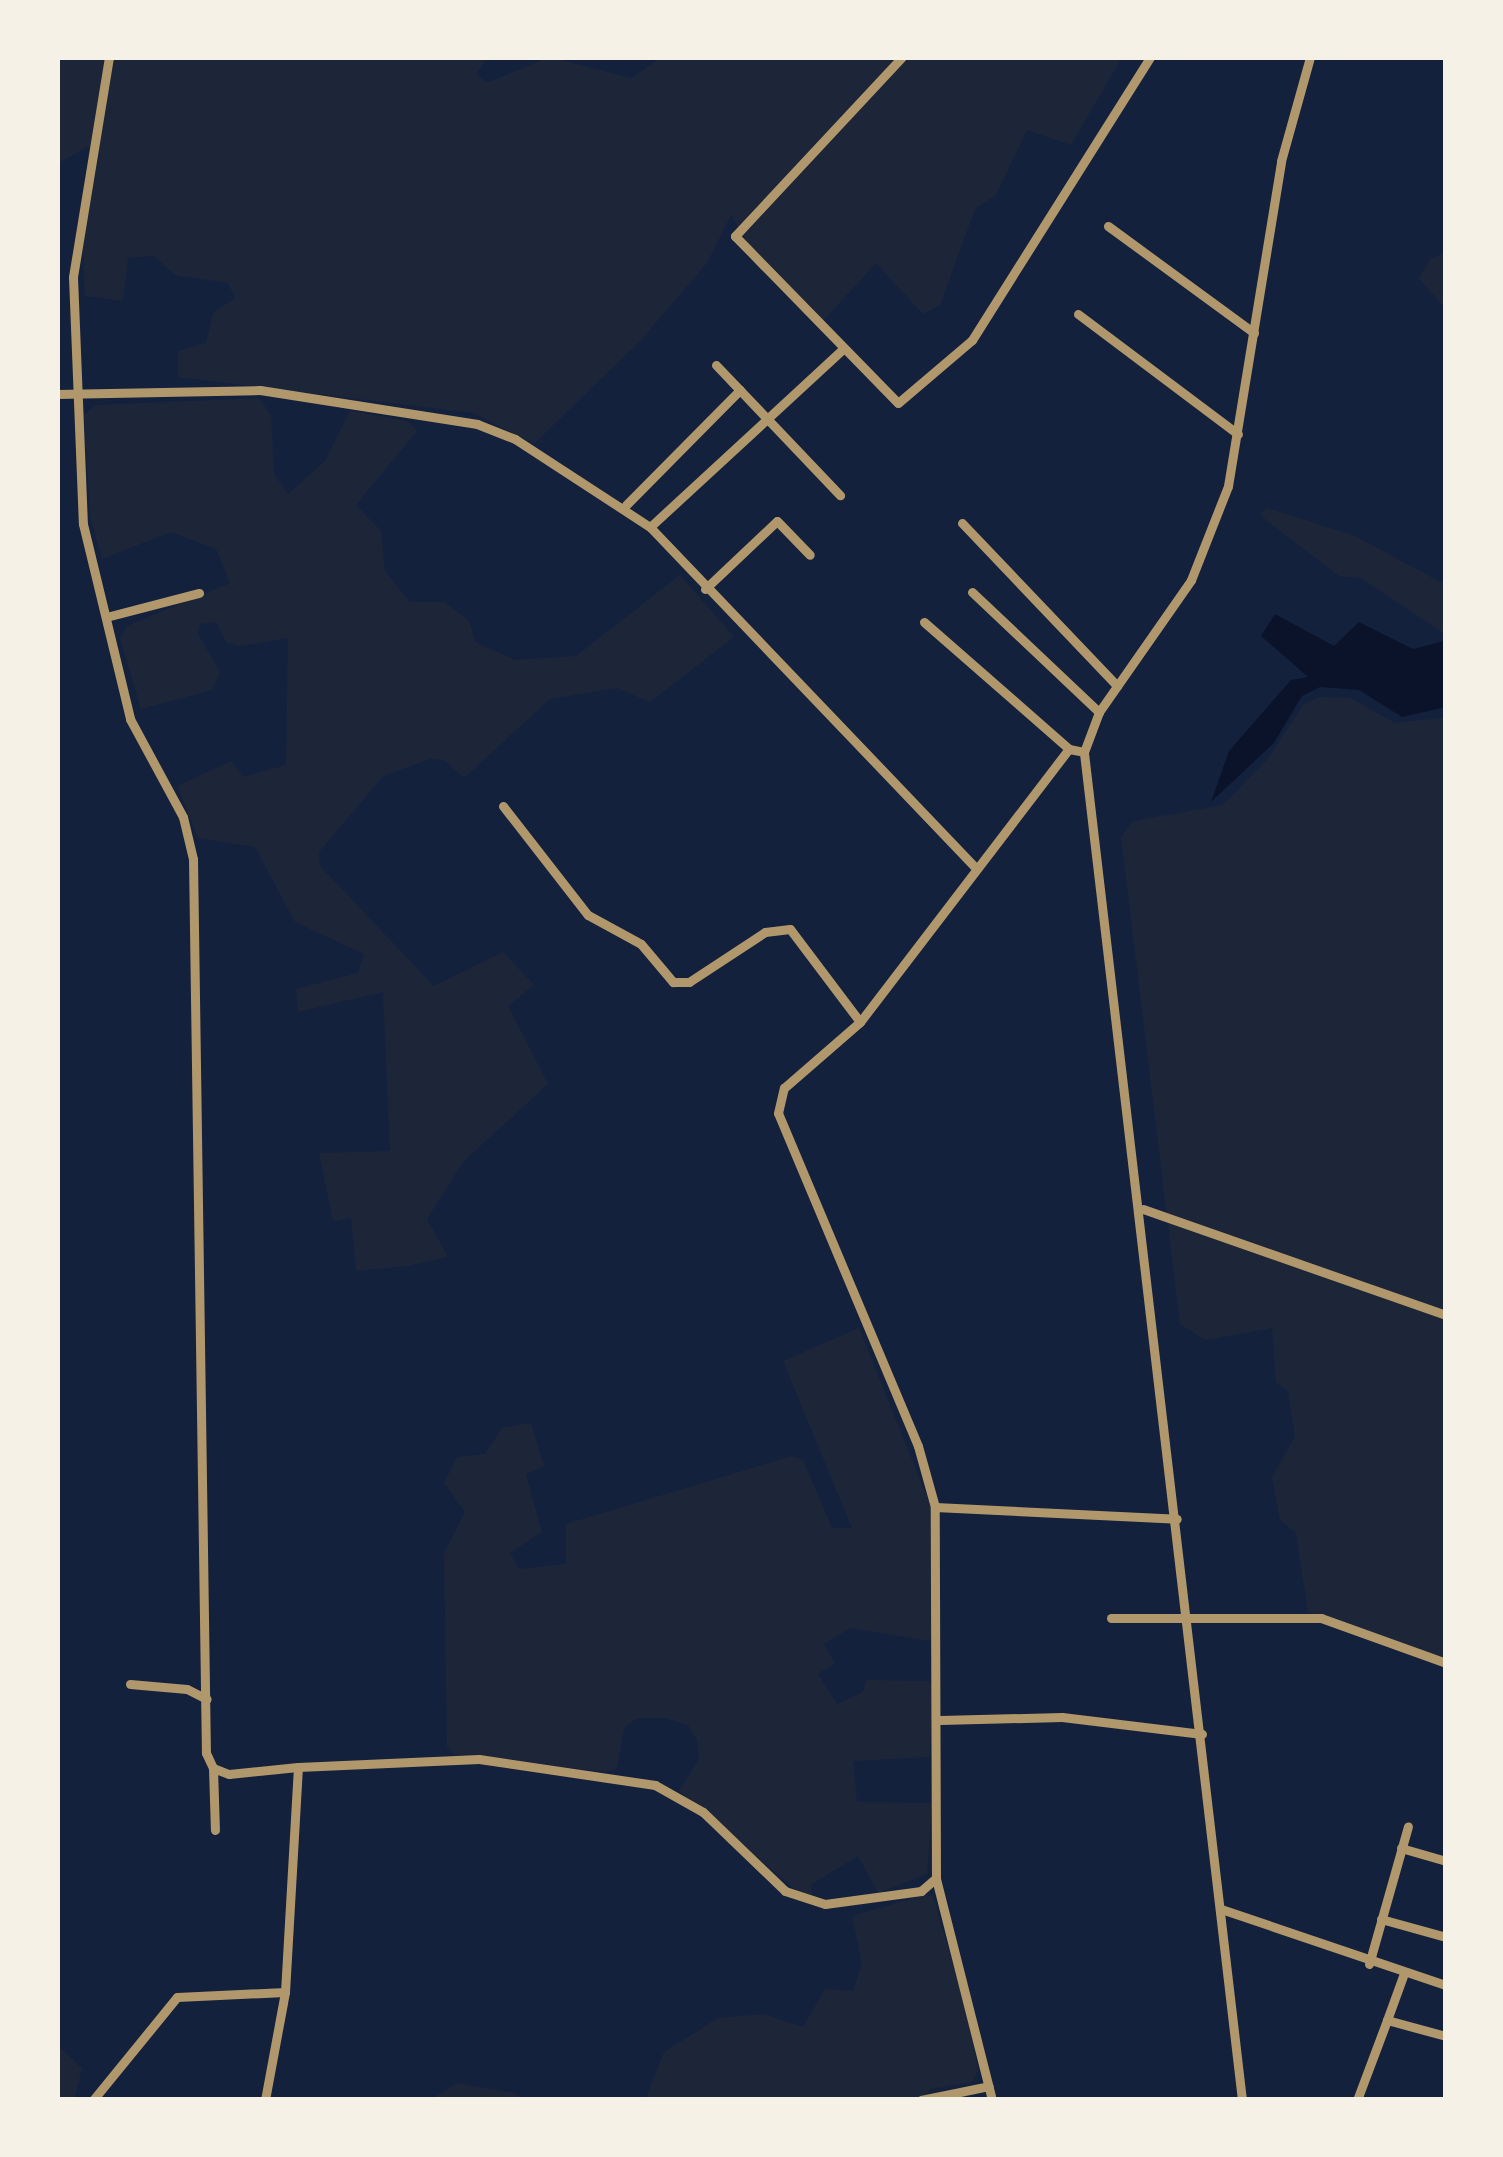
<!DOCTYPE html>
<html>
<head>
<meta charset="utf-8">
<style>
  body { margin:0 }
  #map { position:relative; width:1503px; height:2157px; overflow:hidden; background:#14213d; font-family:Manrope,sans-serif }
  div>[style] { position:absolute }
  .green>* { inset:0; background:#1d2539 }
  .water>* { inset:0; background:#0b132b }
  .minor>* { height:9px; margin:-4.5px; padding:0 4.5px; transform-origin:4.5px; border-radius:4.5px; background:#b1986c }
  span { translate:-50% -50%; white-space:nowrap; text-align:center; line-height:1.15; -webkit-text-stroke:12px #f6f1e7; paint-order:stroke }
  .frame { position:absolute; inset:0; border:60px solid #f6f1e7; pointer-events:none }
</style>
</head>
<body>
<div id="map">
  <div class="green">
    <div style="clip-path:polygon(57px 57px,488px 57px,476px 74px,487px 83px,549px 57px,631px 78px,662px 57px,1122px 57px,1071px 145px,1027px 130px,996px 195px,975px 209px,940px 305px,923px 314px,876px 263px,823px 321px,754px 254px,731px 215px,707px 263px,641px 340px,534px 444px,473px 413px,178px 377px,178px 351px,206px 343px,213px 313px,235px 298px,228px 283px,175px 275px,154px 256px,128px 258px,123px 301px,85px 296px,82px 238px,100px 151px,87px 147px,57px 164px)"></div>
    <div style="clip-path:polygon(1446px 253px,1446px 310px,1419px 278px,1431px 258px)"></div>
    <div style="clip-path:polygon(259px 398px,271px 415px,274px 474px,288px 494px,325px 461px,350px 411px,408px 421px,417px 431px,356px 505px,381px 531px,385px 571px,410px 602px,445px 602px,470px 622px,475px 642px,515px 660px,576px 656px,680px 575px,734px 637px,650px 702px,617px 688px,550px 699px,464px 778px,444px 760px,430px 759px,383px 776px,319px 852px,320px 866px,434px 986px,503px 952px,534px 985px,508px 1006px,548px 1084px,463px 1162px,427px 1219px,448px 1257px,407px 1266px,356px 1271px,351px 1218px,333px 1221px,319px 1153px,390px 1151px,383px 992px,298px 1012px,296px 989px,358px 973px,364px 954px,295px 922px,255px 847px,198px 838px,177px 786px,231px 761px,243px 777px,286px 765px,288px 638px,240px 646px,227px 643px,216px 622px,200px 624px,198px 634px,220px 672px,212px 690px,141px 709px,120px 638px,127px 626px,230px 583px,216px 549px,171px 532px,102px 559px,90px 516px,84px 415px,96px 405px)"></div>
    <div style="clip-path:polygon(1268px 508px,1355px 536px,1446px 585px,1446px 635px,1361px 578px,1339px 576px,1266px 520px,1260px 513px)"></div>
    <div style="clip-path:polygon(1320px 697px,1350px 698px,1395px 723px,1446px 717px,1446px 1658px,1308px 1612px,1296px 1533px,1280px 1520px,1272px 1477px,1295px 1436px,1288px 1392px,1276px 1382px,1272px 1328px,1206px 1340px,1180px 1324px,1121px 837px,1133px 821px,1223px 805px,1267px 760px,1304px 704px)"></div>
    <div style="clip-path:polygon(859px 1328px,931px 1507px,935px 1631px,929px 1641px,850px 1628px,824px 1644px,835px 1663px,818px 1674px,837px 1704px,863px 1692px,866px 1680px,928px 1681px,935px 1689px,929px 1757px,853px 1761px,857px 1802px,932px 1803px,927px 1874px,878px 1893px,858px 1856px,812px 1884px,811px 1897px,798px 1892px,679px 1791px,699px 1759px,697px 1740px,688px 1725px,665px 1718px,637px 1718px,624px 1728px,617px 1768px,608px 1772px,455px 1755px,447px 1746px,444px 1553px,465px 1512px,444px 1483px,457px 1457px,485px 1454px,502px 1428px,531px 1423px,544px 1466px,526px 1474px,542px 1532px,510px 1553px,519px 1569px,566px 1564px,566px 1524px,792px 1456px,803px 1460px,832px 1528px,852px 1528px,783px 1361px)"></div>
    <div style="clip-path:polygon(925px 1895px,933px 1897px,968px 2015px,978px 2070px,972px 2082px,930px 2089px,927px 2100px,645px 2100px,664px 2052px,718px 2018px,764px 2014px,803px 2027px,825px 1989px,853px 1991px,862px 1963px,852px 1916px)"></div>
    <div style="clip-path:polygon(57px 2045px,82px 2068px,74px 2100px,57px 2100px)"></div>
    <div style="clip-path:polygon(457px 2083px,515px 2093px,525px 2100px,430px 2100px)"></div>
  </div>
  <div class="water">
    <div style="clip-path:polygon(1275px 614px,1334px 646px,1359px 622px,1413px 649px,1444px 641px,1446px 707px,1402px 717px,1359px 690px,1320px 687px,1302px 696px,1274px 743px,1211px 802px,1229px 751px,1291px 680px,1308px 677px,1261px 636px)"></div>
  </div>
  <div class="minor">
    <div style="left:109px;top:57px;width:223px;rotate:99.3deg"></div>
    <div style="left:73px;top:277px;width:247px;rotate:87.7deg"></div>
    <div style="left:83px;top:524px;width:201px;rotate:76.4deg"></div>
    <div style="left:130px;top:719px;width:111px;rotate:61.6deg"></div>
    <div style="left:183px;top:817px;width:43px;rotate:76.6deg"></div>
    <div style="left:193px;top:859px;width:894px;rotate:89.17deg"></div>
    <div style="left:206px;top:1753px;width:17px;rotate:65deg"></div>
    <div style="left:213px;top:1768px;width:17px;rotate:21deg"></div>
    <div style="left:229px;top:1774px;width:69px;rotate:-5.8deg"></div>
    <div style="left:902px;top:57px;width:245px;rotate:133deg"></div>
    <div style="left:735px;top:236px;width:233px;rotate:45.7deg"></div>
    <div style="left:898px;top:403px;width:97px;rotate:-40.4deg"></div>
    <div style="left:972px;top:340px;width:334px;rotate:-57.8deg"></div>
    <div style="left:1108px;top:226px;width:181px;rotate:36.2deg"></div>
    <div style="left:1078px;top:314px;width:200px;rotate:36.9deg"></div>
    <div style="left:716px;top:365px;width:180px;rotate:46.4deg"></div>
    <div style="left:57px;top:394px;width:203px;rotate:-1.1deg"></div>
    <div style="left:260px;top:390px;width:220px;rotate:8.9deg"></div>
    <div style="left:477px;top:424px;width:41px;rotate:21.5deg"></div>
    <div style="left:515px;top:439px;width:161px;rotate:33.1deg"></div>
    <div style="left:650px;top:527px;width:470px;rotate:46.3deg"></div>
    <div style="left:626px;top:505px;width:162px;rotate:-45.3deg"></div>
    <div style="left:962px;top:523px;width:225px;rotate:46.4deg"></div>
    <div style="left:650px;top:527px;width:263px;rotate:-42.7deg"></div>
    <div style="left:705px;top:589px;width:99px;rotate:-43.4deg"></div>
    <div style="left:777px;top:521px;width:47px;rotate:45.9deg"></div>
    <div style="left:972px;top:592px;width:175px;rotate:43.4deg"></div>
    <div style="left:110px;top:616px;width:92px;rotate:-14.5deg"></div>
    <div style="left:924px;top:622px;width:193px;rotate:41.2deg"></div>
    <div style="left:503px;top:806px;width:138px;rotate:52.1deg"></div>
    <div style="left:588px;top:915px;width:60px;rotate:28.7deg"></div>
    <div style="left:641px;top:944px;width:50px;rotate:49.9deg"></div>
    <div style="left:673px;top:982px;width:16px"></div>
    <div style="left:689px;top:982px;width:91px;rotate:-33.3deg"></div>
    <div style="left:765px;top:932px;width:25px;rotate:-7deg"></div>
    <div style="left:790px;top:929px;width:116px;rotate:53deg"></div>
    <div style="left:1143px;top:1209px;width:321px;rotate:19.3deg"></div>
    <div style="left:935px;top:1507px;width:242px;rotate:2.8deg"></div>
    <div style="left:1111px;top:1618px;width:210px"></div>
    <div style="left:1321px;top:1618px;width:133px;rotate:19.8deg"></div>
    <div style="left:130px;top:1684px;width:57px;rotate:5deg"></div>
    <div style="left:187px;top:1689px;width:22px;rotate:27deg"></div>
    <div style="left:940px;top:1720px;width:122px;rotate:-1.4deg"></div>
    <div style="left:1062px;top:1717px;width:141px;rotate:6.9deg"></div>
    <div style="left:213px;top:1768px;width:62px;rotate:88.2deg"></div>
    <div style="left:1401px;top:1848px;width:47px;rotate:16.1deg"></div>
    <div style="left:1221px;top:1909px;width:237px;rotate:18.7deg"></div>
    <div style="left:1381px;top:1919px;width:67px;rotate:15.5deg"></div>
    <div style="left:1369px;top:1964px;width:143px;rotate:-74.2deg"></div>
    <div style="left:1403px;top:1976px;width:47px;rotate:110deg"></div>
    <div style="left:1387px;top:2020px;width:61px;rotate:15.2deg"></div>
    <div style="left:93px;top:2100px;width:133px;rotate:-50.8deg"></div>
    <div style="left:177px;top:1997px;width:108px;rotate:-2.7deg"></div>
    <div style="left:265px;top:2100px;width:110px;rotate:-79.5deg"></div>
    <div style="left:285px;top:1992px;width:225px;rotate:-86.7deg"></div>
    <div style="left:298px;top:1767px;width:181px;rotate:-2.5deg"></div>
    <div style="left:479px;top:1759px;width:178px;rotate:8.4deg"></div>
    <div style="left:655px;top:1785px;width:55px;rotate:29.4deg"></div>
    <div style="left:703px;top:1812px;width:114px;rotate:43.9deg"></div>
    <div style="left:785px;top:1891px;width:42px;rotate:18deg"></div>
    <div style="left:825px;top:1904px;width:97px;rotate:-7.7deg"></div>
    <div style="left:921px;top:1891px;width:20px;rotate:-41deg"></div>
    <div style="left:921px;top:2100px;width:69px;rotate:-11.6deg"></div>
    <div style="left:992px;top:2100px;width:229px;rotate:-104.2deg"></div>
    <div style="left:936px;top:1878px;width:371px;rotate:-90.2deg"></div>
    <div style="left:935px;top:1507px;width:63px;rotate:-105.6deg"></div>
    <div style="left:918px;top:1446px;width:361px;rotate:-112.8deg"></div>
    <div style="left:778px;top:1113px;width:26px;rotate:-77deg"></div>
    <div style="left:784px;top:1088px;width:101px;rotate:-41deg"></div>
    <div style="left:860px;top:1022px;width:344px;rotate:-52.6deg"></div>
    <div style="left:1069px;top:749px;width:15px;rotate:11deg"></div>
    <div style="left:1242px;top:2100px;width:1357px;rotate:-96.69deg"></div>
    <div style="left:1084px;top:752px;width:43px;rotate:-69.4deg"></div>
    <div style="left:1099px;top:712px;width:161px;rotate:-55.1deg"></div>
    <div style="left:1191px;top:580px;width:101px;rotate:-68.5deg"></div>
    <div style="left:1228px;top:486px;width:329px;rotate:-80.7deg"></div>
    <div style="left:1281px;top:161px;width:108px;rotate:-74.4deg"></div>
    <div style="left:1357px;top:2100px;width:85px;rotate:-69.4deg"></div>
  </div>
  <div class="frame"></div>
</div>
</body>
</html>
